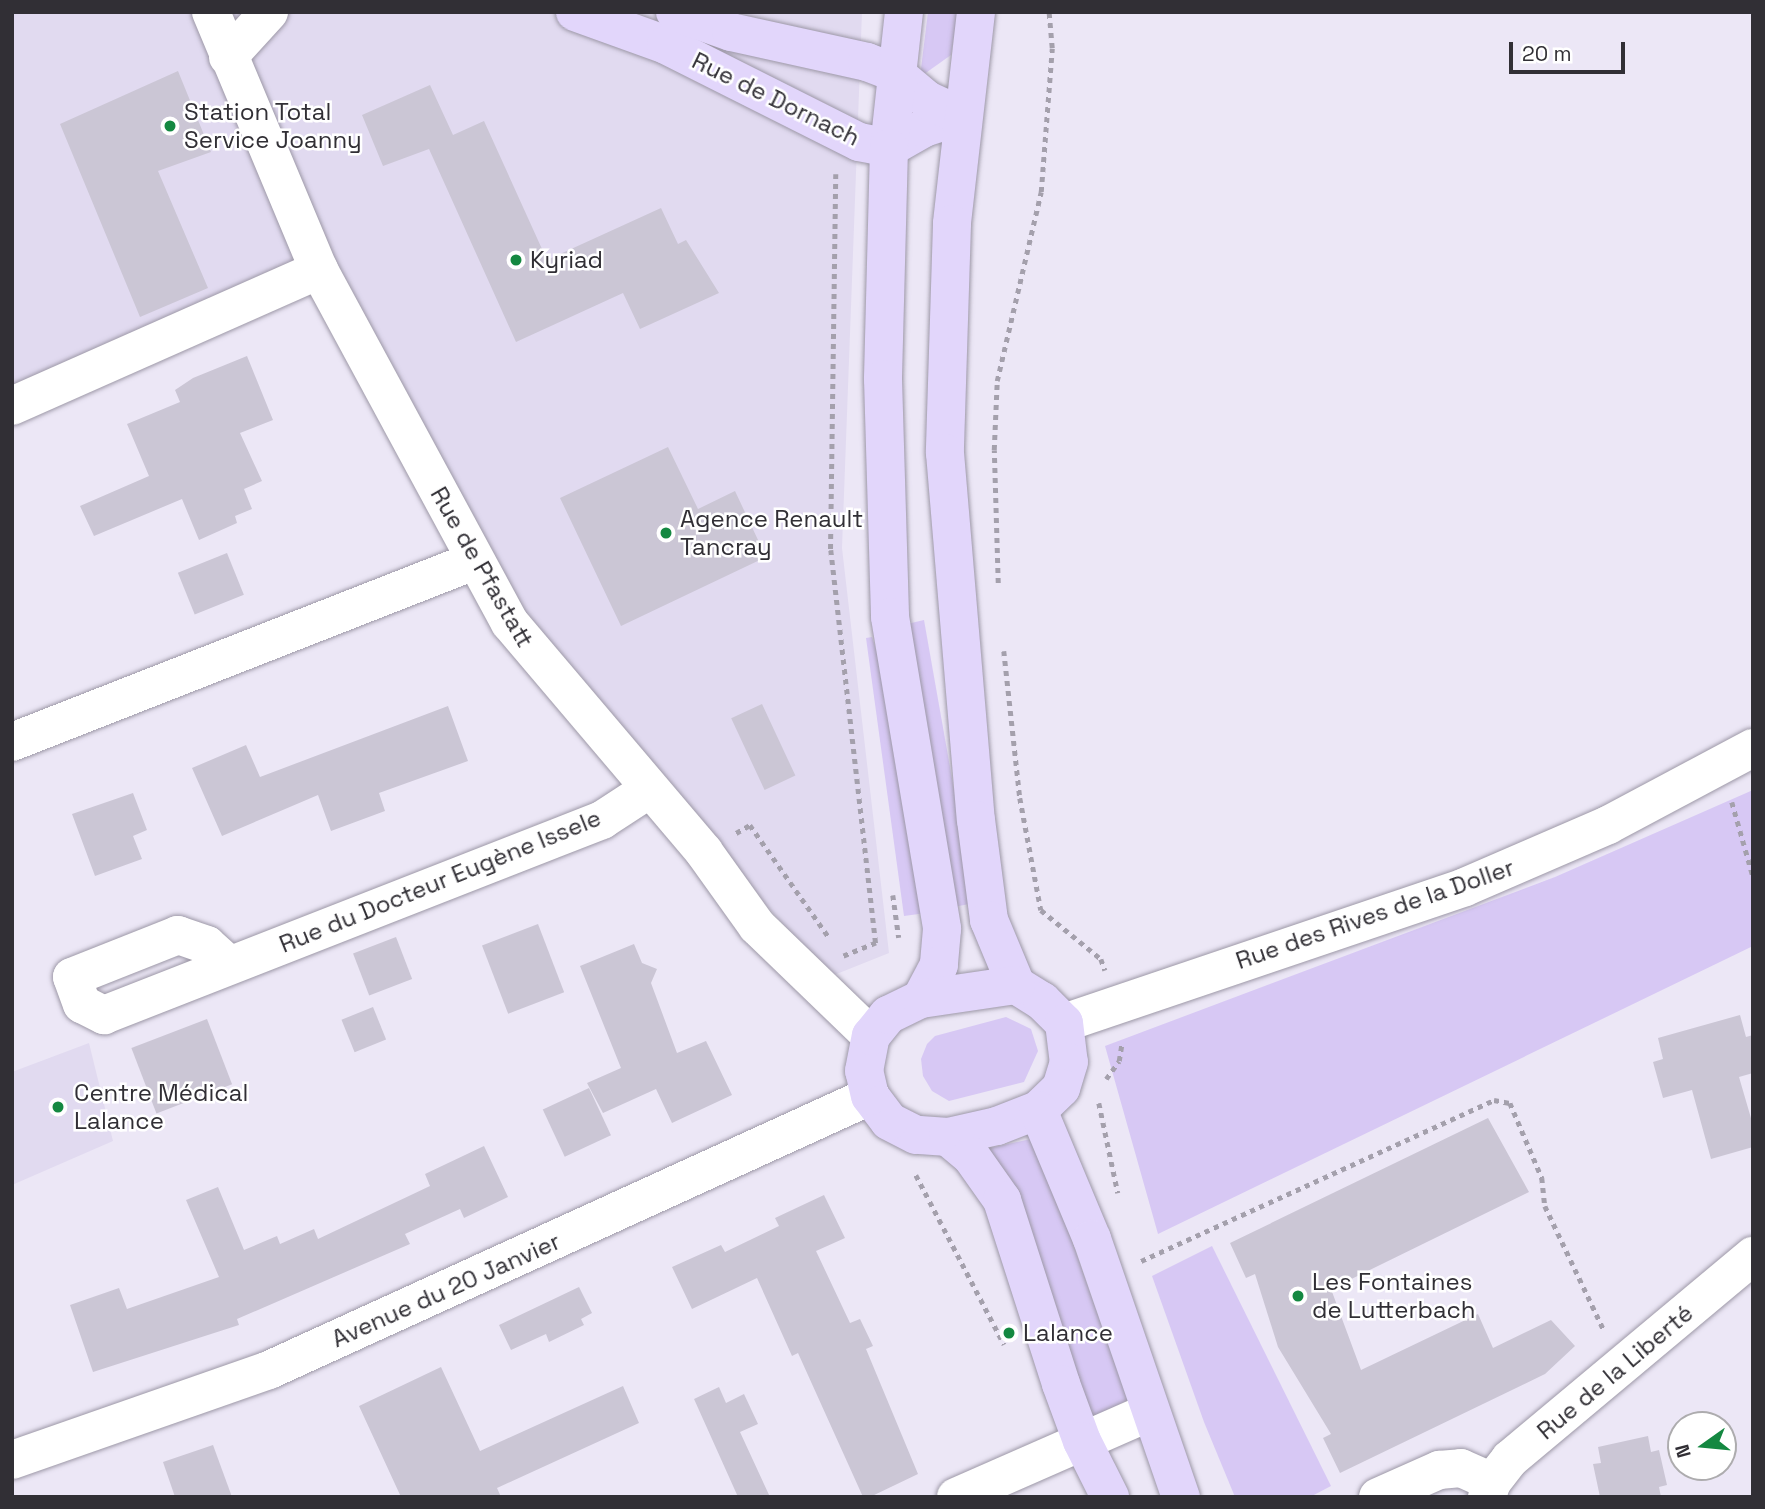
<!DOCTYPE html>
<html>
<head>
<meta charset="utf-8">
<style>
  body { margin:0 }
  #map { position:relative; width:1765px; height:1509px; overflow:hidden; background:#ece7f6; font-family:"Space Grotesk",sans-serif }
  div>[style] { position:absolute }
  .built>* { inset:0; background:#e1daf0 }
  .green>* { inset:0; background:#d7c8f4 }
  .building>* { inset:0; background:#cbc6d5; transform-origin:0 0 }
  .path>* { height:4.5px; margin-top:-2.25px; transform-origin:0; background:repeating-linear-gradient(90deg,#a4a0ac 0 5px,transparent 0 10px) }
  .roads { filter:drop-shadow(0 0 2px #9d98a7) drop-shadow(0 0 2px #9d98a7) }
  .minor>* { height:38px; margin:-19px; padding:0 19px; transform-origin:19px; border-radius:19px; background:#fff }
  .major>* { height:38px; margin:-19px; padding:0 19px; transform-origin:19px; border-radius:19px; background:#e2d6fb }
  .dots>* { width:19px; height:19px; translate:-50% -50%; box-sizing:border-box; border:4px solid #fff; border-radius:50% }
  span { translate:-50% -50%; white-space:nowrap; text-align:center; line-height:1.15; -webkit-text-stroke:5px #fff; paint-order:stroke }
  .street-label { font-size:24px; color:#312f35 }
  .poi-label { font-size:24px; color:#312f35 }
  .left { translate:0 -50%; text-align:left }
  .frame { position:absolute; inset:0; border:14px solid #312f35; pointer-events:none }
  .north { position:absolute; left:1667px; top:1411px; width:70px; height:70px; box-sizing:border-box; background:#fff; border:2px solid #adacae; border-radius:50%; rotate:255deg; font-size:19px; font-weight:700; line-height:28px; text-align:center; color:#312f35 }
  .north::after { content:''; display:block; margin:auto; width:24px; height:32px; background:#148841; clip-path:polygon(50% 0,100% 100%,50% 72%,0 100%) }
  .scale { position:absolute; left:1509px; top:42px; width:116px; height:32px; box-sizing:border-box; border:4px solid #312f35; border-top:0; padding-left:9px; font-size:21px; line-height:24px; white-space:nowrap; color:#312f35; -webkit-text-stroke:5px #fff; paint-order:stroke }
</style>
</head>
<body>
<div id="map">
  <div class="built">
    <div style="clip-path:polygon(12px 12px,862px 12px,842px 548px,889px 953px,829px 977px,527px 630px,309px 262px,12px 389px)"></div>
    <div style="clip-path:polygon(89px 1043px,113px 1141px,12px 1185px,12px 1072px)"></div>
  </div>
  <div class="green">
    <div style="clip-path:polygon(928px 12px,958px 12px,951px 55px,920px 77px)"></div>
    <div style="clip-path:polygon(924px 620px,974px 903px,954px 907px,907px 624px)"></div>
    <div style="clip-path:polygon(872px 637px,893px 703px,926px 913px,904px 916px,866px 638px)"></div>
    <div style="clip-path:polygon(1753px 790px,1753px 946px,1158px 1234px,1105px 1046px,1555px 877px)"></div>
    <div style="clip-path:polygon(1006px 1017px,1031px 1029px,1038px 1051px,1024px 1082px,949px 1101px,932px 1091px,923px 1076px,921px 1059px,927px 1044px,935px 1036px)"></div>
    <div style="clip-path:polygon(1031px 1139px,1046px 1167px,1128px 1400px,1087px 1420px,981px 1150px)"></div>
    <div style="clip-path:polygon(1212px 1246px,1331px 1486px,1310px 1497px,1235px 1497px,1204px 1422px,1152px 1276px)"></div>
  </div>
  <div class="building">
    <div style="clip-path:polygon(178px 71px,211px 152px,158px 171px,208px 288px,140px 317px,60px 124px)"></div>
    <div style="clip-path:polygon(430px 85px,453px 135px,484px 121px,547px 260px,661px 208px,678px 244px,686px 240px,719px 293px,640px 329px,623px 293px,516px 342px,429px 149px,383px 166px,362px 115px)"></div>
    <div style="clip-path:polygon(247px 356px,273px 420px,240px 433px,262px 481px,244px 489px,252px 509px,235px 516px,237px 523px,199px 540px,182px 499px,94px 536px,80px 506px,149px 476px,127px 424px,180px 402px,175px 390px,193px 378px)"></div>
    <div style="clip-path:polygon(668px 447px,698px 509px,735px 491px,766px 557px,621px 626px,560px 498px)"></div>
    <div style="left:227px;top:553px;width:45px;height:53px;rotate:68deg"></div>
    <div style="left:762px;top:704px;width:79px;height:34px;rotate:65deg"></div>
    <div style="clip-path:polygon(448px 706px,468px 761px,379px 793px,385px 811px,331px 831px,318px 795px,222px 836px,192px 768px,246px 745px,260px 777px)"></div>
    <div style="clip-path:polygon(133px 793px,147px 830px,133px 836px,142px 859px,95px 876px,72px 814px)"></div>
    <div style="left:538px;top:924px;width:73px;height:60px;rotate:69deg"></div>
    <div style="left:396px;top:937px;width:45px;height:46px;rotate:69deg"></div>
    <div style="clip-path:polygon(634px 944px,642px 963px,657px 969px,651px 983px,677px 1053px,706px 1041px,732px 1095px,672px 1123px,656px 1089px,603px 1113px,587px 1083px,621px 1068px,580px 966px)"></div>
    <div style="left:373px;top:1007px;width:35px;height:34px;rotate:68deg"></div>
    <div style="clip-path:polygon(1740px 1015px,1746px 1037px,1753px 1035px,1753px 1073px,1739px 1077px,1753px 1125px,1753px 1147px,1711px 1159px,1692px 1090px,1663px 1098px,1653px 1062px,1663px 1059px,1658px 1038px)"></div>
    <div style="left:207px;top:1019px;width:70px;height:81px;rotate:69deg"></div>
    <div style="left:589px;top:1088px;width:52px;height:51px;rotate:65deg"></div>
    <div style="clip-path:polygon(1488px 1118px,1529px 1192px,1331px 1289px,1361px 1370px,1478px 1314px,1493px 1348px,1551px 1320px,1575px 1346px,1545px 1374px,1340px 1473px,1323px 1438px,1331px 1434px,1278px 1347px,1255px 1274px,1246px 1278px,1230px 1243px)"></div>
    <div style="clip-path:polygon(484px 1146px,508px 1197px,464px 1218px,460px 1209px,405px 1234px,410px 1244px,237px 1319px,239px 1325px,93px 1372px,70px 1305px,119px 1288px,127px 1309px,219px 1277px,186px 1200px,218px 1187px,244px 1250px,277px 1236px,280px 1244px,314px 1229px,318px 1239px,430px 1186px,425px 1174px)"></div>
    <div style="clip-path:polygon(824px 1195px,845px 1238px,816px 1251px,850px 1323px,860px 1319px,873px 1346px,866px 1349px,918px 1474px,870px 1497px,863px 1497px,798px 1353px,792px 1356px,757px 1278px,692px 1309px,672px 1267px,721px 1245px,725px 1252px,750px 1240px,779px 1226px,775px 1218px)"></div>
    <div style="clip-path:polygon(579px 1287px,592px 1313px,581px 1319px,584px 1325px,549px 1342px,546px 1334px,511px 1350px,499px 1325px)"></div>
    <div style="clip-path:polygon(441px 1367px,480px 1451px,623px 1386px,639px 1423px,497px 1488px,501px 1497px,401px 1497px,359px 1406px)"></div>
    <div style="clip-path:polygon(719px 1387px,726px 1403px,744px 1394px,758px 1424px,740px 1432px,770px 1497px,738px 1497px,694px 1399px)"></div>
    <div style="clip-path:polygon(1648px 1436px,1651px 1452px,1659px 1450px,1667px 1485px,1659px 1487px,1661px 1497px,1600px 1497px,1593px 1464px,1601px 1463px,1598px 1447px)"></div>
    <div style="clip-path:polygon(213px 1445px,232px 1497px,175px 1497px,163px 1462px)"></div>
  </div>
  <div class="path">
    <div style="left:836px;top:174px;width:376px;rotate:90.8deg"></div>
    <div style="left:831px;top:550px;width:396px;rotate:83.5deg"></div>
    <div style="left:876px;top:943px;width:35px;rotate:158deg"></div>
    <div style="left:998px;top:583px;width:133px;rotate:-91.7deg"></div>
    <div style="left:994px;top:450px;width:69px;rotate:-87.5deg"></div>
    <div style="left:997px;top:381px;width:194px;rotate:-76.9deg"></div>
    <div style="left:1041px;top:192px;width:144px;rotate:-85.6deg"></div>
    <div style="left:1052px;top:48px;width:36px;rotate:-95deg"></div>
    <div style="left:1004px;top:651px;width:148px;rotate:83.8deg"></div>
    <div style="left:1020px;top:798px;width:114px;rotate:79.4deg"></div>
    <div style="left:1041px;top:910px;width:77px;rotate:39.2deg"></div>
    <div style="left:1101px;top:959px;width:12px;rotate:70deg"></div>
    <div style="left:1732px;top:802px;width:77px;rotate:74.2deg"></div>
    <div style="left:736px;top:833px;width:16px;rotate:-30deg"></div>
    <div style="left:750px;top:825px;width:139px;rotate:54.9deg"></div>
    <div style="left:893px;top:895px;width:43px;rotate:82.1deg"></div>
    <div style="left:1106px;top:1079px;width:22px;rotate:-54deg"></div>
    <div style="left:1119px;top:1061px;width:18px;rotate:-81deg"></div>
    <div style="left:1099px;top:1103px;width:92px;rotate:78.1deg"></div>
    <div style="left:916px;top:1175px;width:191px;rotate:62.5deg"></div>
    <div style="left:1141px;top:1261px;width:388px;rotate:-24.5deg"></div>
    <div style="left:1494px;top:1100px;width:16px;rotate:11deg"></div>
    <div style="left:1510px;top:1103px;width:82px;rotate:66.9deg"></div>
    <div style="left:1542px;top:1178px;width:28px;rotate:84deg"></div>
    <div style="left:1545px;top:1206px;width:137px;rotate:64.6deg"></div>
  </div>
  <div class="roads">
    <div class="minor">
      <div style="left:211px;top:12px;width:280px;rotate:67.3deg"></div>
      <div style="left:319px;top:270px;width:401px;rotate:61.6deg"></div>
      <div style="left:510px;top:623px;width:300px;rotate:49.7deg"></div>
      <div style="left:704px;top:852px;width:91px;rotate:54.4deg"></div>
      <div style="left:757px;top:926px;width:158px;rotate:44deg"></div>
      <div style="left:228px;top:57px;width:61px;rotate:-47.7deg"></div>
      <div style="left:12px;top:406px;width:336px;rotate:-23.9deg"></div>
      <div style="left:12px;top:742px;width:497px;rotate:-21.4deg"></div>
      <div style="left:228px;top:964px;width:28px;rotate:-138deg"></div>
      <div style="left:207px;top:945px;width:31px;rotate:-161deg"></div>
      <div style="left:178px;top:935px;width:114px;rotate:158.4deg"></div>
      <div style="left:72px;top:977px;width:29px;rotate:70deg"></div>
      <div style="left:82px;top:1004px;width:25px;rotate:27deg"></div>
      <div style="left:104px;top:1015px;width:535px;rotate:-21.38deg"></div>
      <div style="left:602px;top:820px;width:55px;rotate:-33.1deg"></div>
      <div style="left:1064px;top:1023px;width:423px;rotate:-18.7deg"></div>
      <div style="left:1465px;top:887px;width:156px;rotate:-23.4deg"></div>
      <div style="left:1608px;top:825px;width:164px;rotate:-28deg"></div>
      <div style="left:12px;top:1460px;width:272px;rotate:-19.3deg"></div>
      <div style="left:269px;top:1370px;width:661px;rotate:-24.51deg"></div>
      <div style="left:956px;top:1497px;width:212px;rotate:-23.7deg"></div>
      <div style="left:1378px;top:1497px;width:67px;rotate:-23.9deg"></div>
      <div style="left:1439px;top:1470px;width:22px;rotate:-5deg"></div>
      <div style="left:1461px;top:1468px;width:34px;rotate:24deg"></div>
      <div style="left:1487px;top:1497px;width:16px;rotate:-72deg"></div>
      <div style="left:1492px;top:1482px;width:29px;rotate:-52deg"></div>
      <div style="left:1510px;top:1459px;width:317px;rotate:-39.9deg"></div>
    </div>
    <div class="major">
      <div style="left:575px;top:12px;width:97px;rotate:19.9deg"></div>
      <div style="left:666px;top:45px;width:216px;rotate:26.7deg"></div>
      <div style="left:859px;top:142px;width:31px;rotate:11deg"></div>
      <div style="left:889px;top:148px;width:40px;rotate:-29.7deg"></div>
      <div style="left:924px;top:128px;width:40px;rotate:-18deg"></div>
      <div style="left:675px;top:12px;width:59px;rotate:19.7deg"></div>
      <div style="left:731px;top:32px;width:139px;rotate:12.4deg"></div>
      <div style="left:867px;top:62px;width:30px;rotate:21deg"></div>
      <div style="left:895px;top:73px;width:42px;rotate:40.2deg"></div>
      <div style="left:927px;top:100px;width:38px;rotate:25deg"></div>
      <div style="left:904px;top:12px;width:137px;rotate:96.3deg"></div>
      <div style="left:889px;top:148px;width:231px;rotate:91.5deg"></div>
      <div style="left:883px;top:379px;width:238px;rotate:88.3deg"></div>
      <div style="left:890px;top:617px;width:316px;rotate:80.5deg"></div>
      <div style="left:942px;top:929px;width:36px;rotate:95deg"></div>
      <div style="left:939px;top:965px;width:38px;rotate:118deg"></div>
      <div style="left:976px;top:12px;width:213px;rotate:96.5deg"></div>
      <div style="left:952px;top:224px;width:229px;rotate:91.8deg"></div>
      <div style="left:945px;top:453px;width:368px;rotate:85.2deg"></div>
      <div style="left:976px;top:820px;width:101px;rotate:82.6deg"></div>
      <div style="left:989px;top:920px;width:70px;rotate:67.4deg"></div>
      <div style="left:1016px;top:985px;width:31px;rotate:32deg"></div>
      <div style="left:1042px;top:1001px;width:31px;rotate:45deg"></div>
      <div style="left:1064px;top:1023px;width:39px;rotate:83deg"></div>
      <div style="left:1069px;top:1062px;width:27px;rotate:107deg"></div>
      <div style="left:1061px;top:1088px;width:32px;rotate:136deg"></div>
      <div style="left:1038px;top:1110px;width:44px;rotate:158.7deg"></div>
      <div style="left:997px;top:1126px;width:50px;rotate:167.3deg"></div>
      <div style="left:948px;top:1137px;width:32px;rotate:-176deg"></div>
      <div style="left:916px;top:1135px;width:30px;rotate:-153deg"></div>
      <div style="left:889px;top:1121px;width:31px;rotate:-127deg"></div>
      <div style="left:870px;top:1096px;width:26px;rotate:-103deg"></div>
      <div style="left:864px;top:1071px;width:36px;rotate:-79deg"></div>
      <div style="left:871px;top:1036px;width:27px;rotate:-51deg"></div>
      <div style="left:888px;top:1015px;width:37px;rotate:-26deg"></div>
      <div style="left:921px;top:999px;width:96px;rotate:-8.4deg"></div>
      <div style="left:1038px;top:1110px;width:140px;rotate:67.3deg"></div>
      <div style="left:1092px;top:1239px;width:273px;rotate:71deg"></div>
      <div style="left:948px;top:1137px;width:30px;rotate:40deg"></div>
      <div style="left:971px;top:1156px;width:54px;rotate:54.8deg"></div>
      <div style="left:1002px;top:1200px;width:193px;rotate:72.2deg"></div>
      <div style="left:1061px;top:1384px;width:61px;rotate:69.8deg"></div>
      <div style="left:1082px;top:1441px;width:63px;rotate:63.4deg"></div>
    </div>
  </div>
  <div class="dots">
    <div style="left:170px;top:126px;background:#148841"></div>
    <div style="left:516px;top:260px;background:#148841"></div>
    <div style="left:666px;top:533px;background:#148841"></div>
    <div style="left:58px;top:1107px;background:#148841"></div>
    <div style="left:1298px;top:1296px;background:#148841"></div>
    <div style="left:1009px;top:1333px;background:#148841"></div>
  </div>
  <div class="street-label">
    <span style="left:776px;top:99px;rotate:26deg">Rue de Dornach</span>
    <span style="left:482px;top:567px;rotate:60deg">Rue de Pfastatt</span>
    <span style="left:440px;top:881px;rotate:-22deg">Rue du Docteur Eugène Issele</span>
    <span style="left:1375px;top:914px;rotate:-19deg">Rue des Rives de la Doller</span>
    <span style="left:446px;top:1290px;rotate:-24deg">Avenue du 20 Janvier</span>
    <span style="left:1615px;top:1372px;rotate:-40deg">Rue de la Liberté</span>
  </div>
  <div class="poi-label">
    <span class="left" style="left:184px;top:126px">Station Total<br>Service Joanny</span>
    <span class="left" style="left:530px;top:260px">Kyriad</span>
    <span class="left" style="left:680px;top:533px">Agence Renault<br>Tancray</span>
    <span class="left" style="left:74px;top:1107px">Centre Médical<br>Lalance</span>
    <span class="left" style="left:1312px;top:1296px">Les Fontaines<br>de Lutterbach</span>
    <span class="left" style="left:1023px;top:1333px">Lalance</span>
  </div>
  <div class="frame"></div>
  <div class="north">N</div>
  <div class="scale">20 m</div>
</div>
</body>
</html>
